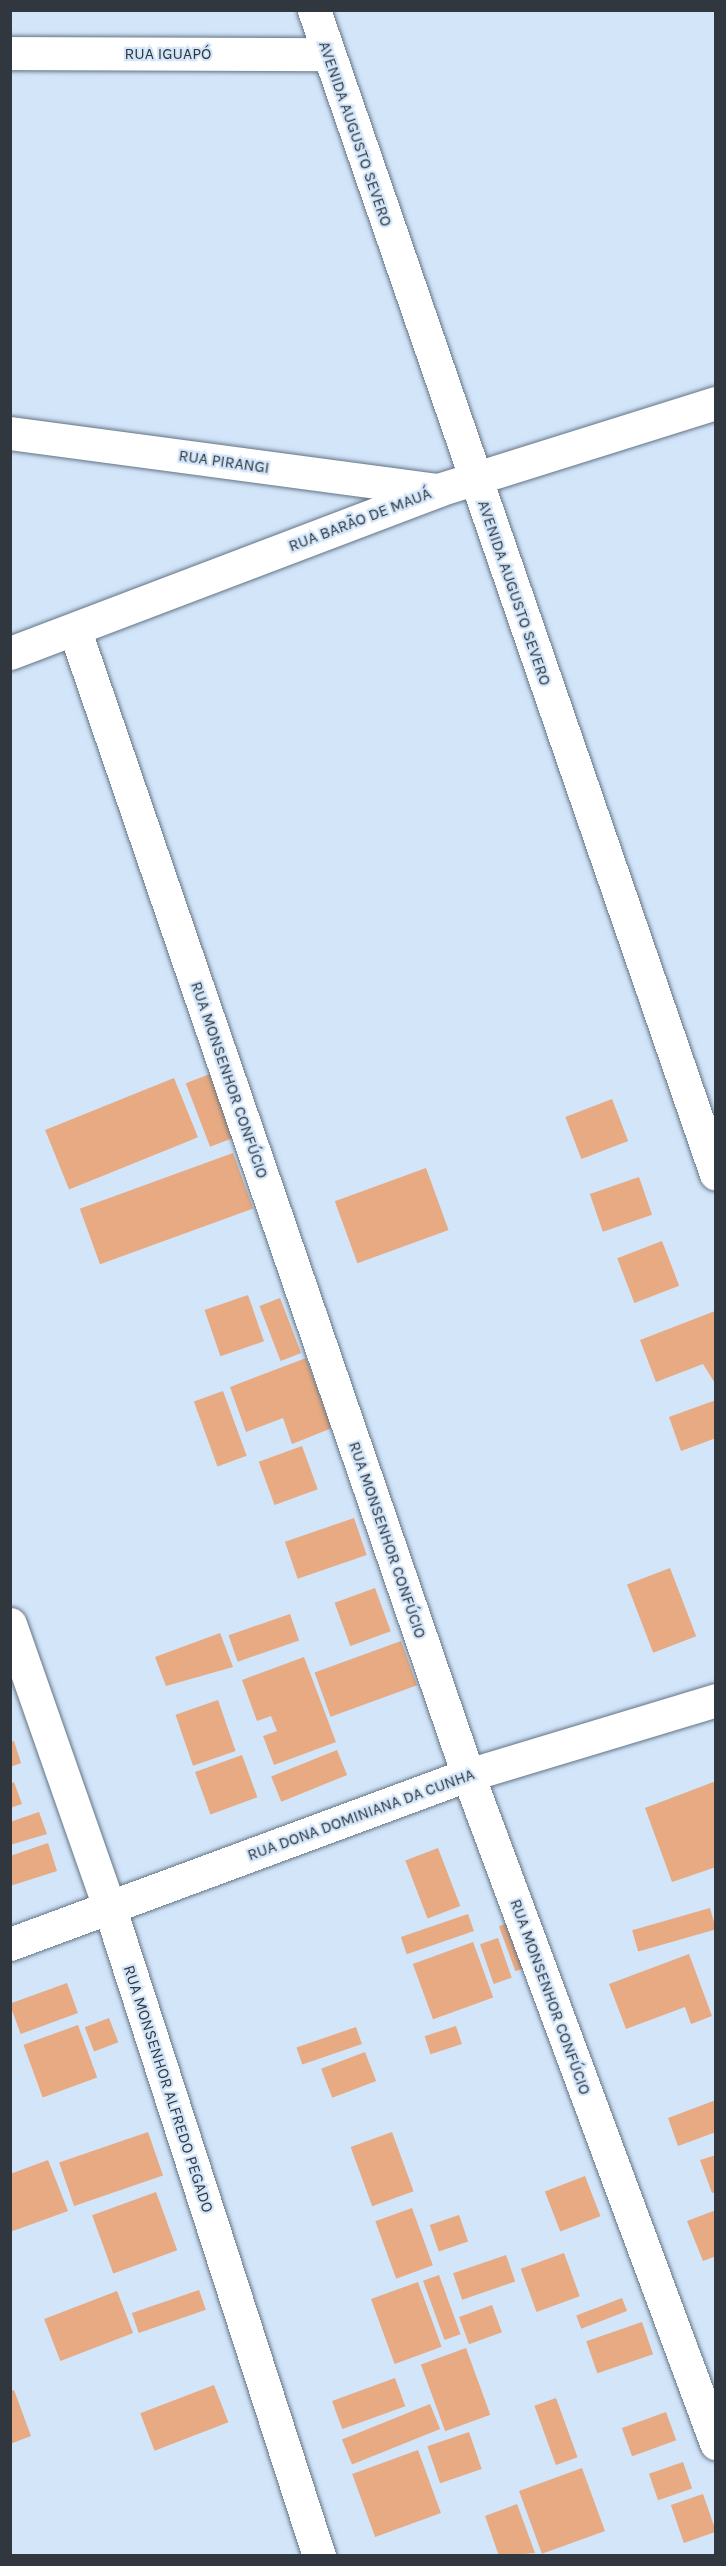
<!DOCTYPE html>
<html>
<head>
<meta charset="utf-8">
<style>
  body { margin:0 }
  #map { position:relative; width:726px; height:2566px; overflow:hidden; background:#d2e5f9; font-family:Karla,sans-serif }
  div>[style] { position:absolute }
  .building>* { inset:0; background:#e7aa82; transform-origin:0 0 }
  .roads { filter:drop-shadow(0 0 2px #637385) drop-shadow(0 0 2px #637385) }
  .minor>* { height:33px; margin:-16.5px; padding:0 16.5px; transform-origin:16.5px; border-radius:16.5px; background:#fff }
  span { translate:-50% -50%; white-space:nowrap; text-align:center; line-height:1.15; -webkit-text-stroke:4.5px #d2e5f9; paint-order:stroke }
  .street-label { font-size:16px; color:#30373f }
  .frame { position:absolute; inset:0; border:12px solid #30373f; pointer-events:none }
</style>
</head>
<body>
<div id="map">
  <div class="building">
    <div style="left:210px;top:1074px;width:68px;height:26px;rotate:69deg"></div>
    <div style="left:174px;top:1078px;width:64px;height:139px;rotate:68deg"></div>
    <div style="left:612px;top:1099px;width:45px;height:50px;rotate:69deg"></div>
    <div style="left:233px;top:1153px;width:59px;height:163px;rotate:70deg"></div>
    <div style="left:426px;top:1168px;width:66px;height:97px;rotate:70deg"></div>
    <div style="left:639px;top:1177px;width:40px;height:52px;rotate:71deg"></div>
    <div style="left:662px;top:1241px;width:48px;height:48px;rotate:69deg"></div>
    <div style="left:248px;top:1295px;width:49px;height:46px;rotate:71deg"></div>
    <div style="left:280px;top:1298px;width:59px;height:22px;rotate:69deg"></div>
    <div style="clip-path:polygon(715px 1311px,716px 1385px,703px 1364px,656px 1382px,640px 1340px)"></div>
    <div style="clip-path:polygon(306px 1358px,332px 1428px,292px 1444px,283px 1418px,246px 1432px,230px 1387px)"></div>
    <div style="left:223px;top:1391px;width:69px;height:31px;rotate:70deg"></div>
    <div style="clip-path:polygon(716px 1400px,716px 1438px,681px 1451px,669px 1417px)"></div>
    <div style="left:302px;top:1446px;width:46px;height:46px;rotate:70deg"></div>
    <div style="left:354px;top:1518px;width:39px;height:73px;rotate:71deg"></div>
    <div style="left:670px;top:1568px;width:73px;height:46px;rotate:69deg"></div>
    <div style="left:375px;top:1588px;width:46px;height:43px;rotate:70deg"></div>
    <div style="left:290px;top:1614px;width:28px;height:65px;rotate:71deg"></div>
    <div style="clip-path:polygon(220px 1633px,233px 1667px,166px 1686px,155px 1657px)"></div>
    <div style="left:401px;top:1641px;width:47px;height:92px;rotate:70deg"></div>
    <div style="clip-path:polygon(304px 1657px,336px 1742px,274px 1765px,263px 1736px,277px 1731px,271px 1716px,257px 1721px,242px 1680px)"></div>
    <div style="left:218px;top:1700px;width:54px;height:45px;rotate:71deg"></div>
    <div style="clip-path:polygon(14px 1741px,21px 1763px,10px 1767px,10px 1742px)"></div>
    <div style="left:337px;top:1750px;width:27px;height:71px;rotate:68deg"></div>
    <div style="left:242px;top:1755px;width:45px;height:50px;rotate:70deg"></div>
    <div style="clip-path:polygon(716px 1781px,716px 1867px,672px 1882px,645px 1808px)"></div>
    <div style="clip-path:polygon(14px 1782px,22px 1804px,10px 1808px,10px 1784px)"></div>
    <div style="clip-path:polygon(39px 1812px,47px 1834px,10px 1845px,10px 1822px)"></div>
    <div style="clip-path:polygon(48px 1843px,57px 1871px,10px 1886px,10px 1856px)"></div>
    <div style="left:438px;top:1848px;width:62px;height:35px;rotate:69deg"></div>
    <div style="left:710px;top:1908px;width:22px;height:81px;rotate:74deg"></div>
    <div style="left:468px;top:1914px;width:18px;height:71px;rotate:71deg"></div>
    <div style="left:513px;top:1921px;width:48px;height:15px;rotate:70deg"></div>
    <div style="left:498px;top:1938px;width:42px;height:19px;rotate:71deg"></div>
    <div style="left:473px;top:1942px;width:59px;height:64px;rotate:70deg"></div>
    <div style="clip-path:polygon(689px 1954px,712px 2016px,691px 2024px,685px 2007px,626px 2029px,609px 1984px)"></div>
    <div style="left:67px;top:1983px;width:32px;height:61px;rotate:70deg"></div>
    <div style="left:109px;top:2018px;width:26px;height:26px;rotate:69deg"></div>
    <div style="left:78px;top:2025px;width:56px;height:58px;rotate:70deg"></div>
    <div style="left:456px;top:2026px;width:19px;height:33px;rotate:72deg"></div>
    <div style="left:356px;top:2027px;width:18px;height:63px;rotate:71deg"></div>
    <div style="left:365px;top:2052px;width:31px;height:47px;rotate:69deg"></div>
    <div style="clip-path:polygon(716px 2100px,716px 2132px,678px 2146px,668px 2118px)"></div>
    <div style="left:148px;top:2132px;width:46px;height:94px;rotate:71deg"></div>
    <div style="left:392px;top:2132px;width:63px;height:44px;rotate:70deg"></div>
    <div style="clip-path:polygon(716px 2155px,716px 2192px,712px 2193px,700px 2160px)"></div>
    <div style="clip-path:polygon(48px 2160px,68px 2211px,10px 2232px,10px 2174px)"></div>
    <div style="left:585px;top:2176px;width:43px;height:43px;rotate:69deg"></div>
    <div style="left:156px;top:2192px;width:62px;height:68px;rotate:70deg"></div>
    <div style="left:412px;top:2208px;width:61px;height:39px;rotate:70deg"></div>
    <div style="clip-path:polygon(716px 2210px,716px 2256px,703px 2261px,687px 2221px)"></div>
    <div style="left:459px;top:2215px;width:28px;height:31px;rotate:71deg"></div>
    <div style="left:564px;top:2253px;width:46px;height:46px;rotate:70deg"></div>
    <div style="left:506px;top:2255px;width:28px;height:56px;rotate:71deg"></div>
    <div style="left:439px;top:2275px;width:63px;height:17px;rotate:70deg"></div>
    <div style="left:418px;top:2282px;width:69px;height:50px;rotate:70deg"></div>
    <div style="left:199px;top:2290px;width:21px;height:71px;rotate:71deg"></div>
    <div style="left:117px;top:2291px;width:45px;height:78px;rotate:69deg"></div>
    <div style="left:622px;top:2298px;width:14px;height:49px;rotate:69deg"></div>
    <div style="left:492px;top:2305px;width:29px;height:35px;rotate:70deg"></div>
    <div style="left:642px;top:2322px;width:34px;height:59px;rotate:71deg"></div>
    <div style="left:466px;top:2348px;width:71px;height:48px;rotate:70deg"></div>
    <div style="left:395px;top:2378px;width:30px;height:67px;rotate:70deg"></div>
    <div style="left:214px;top:2385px;width:40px;height:79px;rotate:69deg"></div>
    <div style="clip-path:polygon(14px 2390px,31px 2436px,10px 2444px,10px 2391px)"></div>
    <div style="left:556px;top:2398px;width:63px;height:23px;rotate:70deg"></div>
    <div style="left:430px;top:2404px;width:27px;height:95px;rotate:68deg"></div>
    <div style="left:666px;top:2412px;width:30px;height:47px;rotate:70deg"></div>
    <div style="left:469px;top:2432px;width:39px;height:44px;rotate:71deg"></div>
    <div style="left:418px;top:2450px;width:67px;height:70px;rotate:70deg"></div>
    <div style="left:683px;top:2462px;width:28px;height:36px;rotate:71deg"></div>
    <div style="left:582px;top:2468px;width:67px;height:67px;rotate:70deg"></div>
    <div style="left:703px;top:2494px;width:40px;height:34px;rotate:71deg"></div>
    <div style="clip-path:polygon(517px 2504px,535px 2553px,499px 2556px,485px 2516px)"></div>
  </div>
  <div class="roads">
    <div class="minor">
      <div style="left:314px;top:10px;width:1231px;rotate:70.95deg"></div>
      <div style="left:10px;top:53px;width:316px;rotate:0.2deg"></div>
      <div style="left:10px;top:433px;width:430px;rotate:7.6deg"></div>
      <div style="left:75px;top:631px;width:1210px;rotate:71.04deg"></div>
      <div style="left:468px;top:1775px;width:713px;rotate:69.63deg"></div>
      <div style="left:10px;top:653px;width:458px;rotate:-20.8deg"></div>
      <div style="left:438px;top:490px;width:291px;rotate:-17.4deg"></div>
      <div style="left:10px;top:1624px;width:302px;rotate:70.7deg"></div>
      <div style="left:110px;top:1909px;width:680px;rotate:72.1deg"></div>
      <div style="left:10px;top:1944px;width:488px;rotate:-20.3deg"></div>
      <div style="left:468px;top:1775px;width:259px;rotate:-16.8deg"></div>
    </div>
  </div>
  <div class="street-label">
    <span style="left:168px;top:54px">RUA IGUAPÓ</span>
    <span style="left:355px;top:134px;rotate:71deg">AVENIDA AUGUSTO SEVERO</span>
    <span style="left:224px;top:462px;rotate:8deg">RUA PIRANGI</span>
    <span style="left:360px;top:520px;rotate:-21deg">RUA BARÃO DE MAUÁ</span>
    <span style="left:514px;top:593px;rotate:71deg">AVENIDA AUGUSTO SEVERO</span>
    <span style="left:229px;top:1080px;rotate:71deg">RUA MONSENHOR CONFÚCIO</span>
    <span style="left:387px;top:1540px;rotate:71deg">RUA MONSENHOR CONFÚCIO</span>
    <span style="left:361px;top:1815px;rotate:-20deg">RUA DONA DOMINIANA DA CUNHA</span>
    <span style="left:550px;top:1997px;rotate:70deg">RUA MONSENHOR CONFÚCIO</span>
    <span style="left:168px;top:2089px;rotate:72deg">RUA MONSENHOR ALFREDO PEGADO</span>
  </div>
  <div class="frame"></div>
</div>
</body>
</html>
